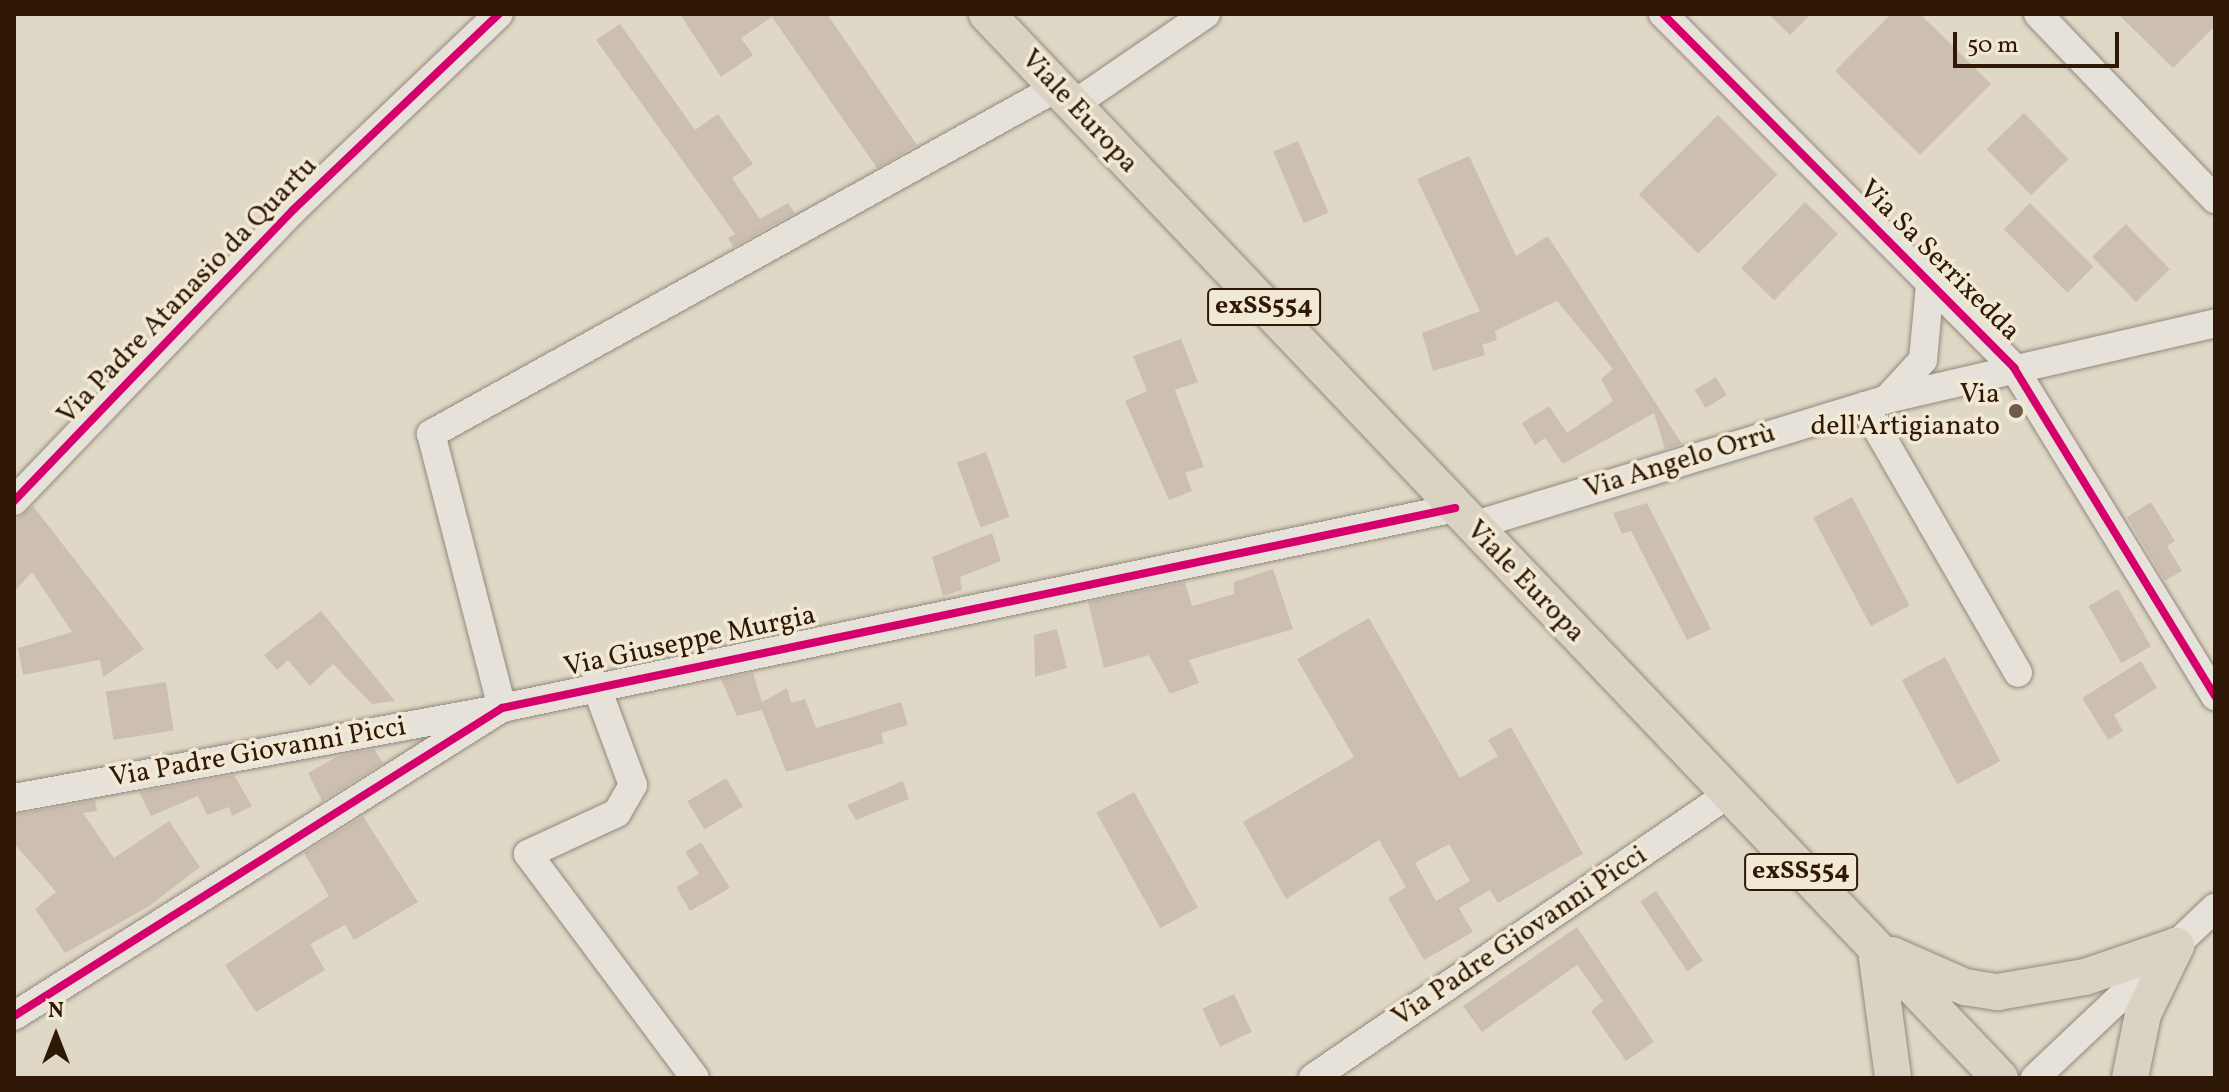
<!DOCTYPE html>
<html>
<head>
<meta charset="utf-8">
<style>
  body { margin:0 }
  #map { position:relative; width:2229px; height:1092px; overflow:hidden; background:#e0d8c6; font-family:Vollkorn,serif }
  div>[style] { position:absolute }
  .building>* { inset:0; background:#cdbeb2; transform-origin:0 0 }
  .roads { filter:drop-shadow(0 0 2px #91897d) drop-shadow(0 0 2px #91897d) }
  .minor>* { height:28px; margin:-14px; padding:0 14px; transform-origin:14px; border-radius:14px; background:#e6e2da }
  .major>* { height:36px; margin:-18px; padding:0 18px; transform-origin:18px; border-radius:18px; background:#dad3c4 }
  .cycleway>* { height:8px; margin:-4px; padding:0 4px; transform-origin:4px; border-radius:4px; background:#d6006c }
  .dots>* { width:22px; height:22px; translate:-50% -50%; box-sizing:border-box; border:4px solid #f1e9d3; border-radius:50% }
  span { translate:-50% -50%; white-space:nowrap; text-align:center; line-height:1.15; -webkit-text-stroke:7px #f1e9d3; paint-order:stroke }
  .shield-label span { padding:2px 6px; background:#f1e9d3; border:2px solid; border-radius:6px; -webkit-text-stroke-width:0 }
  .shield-label { font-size:26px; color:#2f1806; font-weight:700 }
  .street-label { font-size:28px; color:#2f1806 }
  .poi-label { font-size:28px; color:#2f1806 }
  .right { translate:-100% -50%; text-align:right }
  .frame { position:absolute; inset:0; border:16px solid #2f1806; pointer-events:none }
  .north { position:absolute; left:16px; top:996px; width:80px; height:80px; -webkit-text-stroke:6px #f1e9d3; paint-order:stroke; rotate:0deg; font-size:22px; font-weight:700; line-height:32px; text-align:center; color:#2f1806 }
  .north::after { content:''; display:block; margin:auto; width:28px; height:36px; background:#2f1806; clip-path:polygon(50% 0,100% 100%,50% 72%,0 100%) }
  .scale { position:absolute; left:1953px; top:32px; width:166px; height:36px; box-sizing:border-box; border:4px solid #2f1806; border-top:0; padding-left:10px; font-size:24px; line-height:28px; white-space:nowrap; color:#2f1806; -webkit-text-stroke:6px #f1e9d3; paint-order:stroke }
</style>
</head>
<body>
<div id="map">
  <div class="building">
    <div style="clip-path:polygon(680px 14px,827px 14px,917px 145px,877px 168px,772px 17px,741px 38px,753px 55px,721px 77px)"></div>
    <div style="clip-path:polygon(1768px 14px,1811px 14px,1790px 35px)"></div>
    <div style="clip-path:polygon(1891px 14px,1920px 14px,1991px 84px,1920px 155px,1835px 71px)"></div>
    <div style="clip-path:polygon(2118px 14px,2215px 14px,2215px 26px,2173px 68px)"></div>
    <div style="clip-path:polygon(620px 24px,695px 130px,718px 114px,753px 164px,732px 178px,760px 219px,788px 203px,795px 213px,733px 247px,728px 238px,735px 234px,596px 40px)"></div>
    <div style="left:2024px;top:113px;width:64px;height:52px;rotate:46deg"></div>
    <div style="left:1718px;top:115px;width:84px;height:112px;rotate:45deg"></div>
    <div style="left:1298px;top:141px;width:78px;height:27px;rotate:67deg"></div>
    <div style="clip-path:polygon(1469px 156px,1516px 256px,1548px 236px,1682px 444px,1665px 449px,1654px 413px,1563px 464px,1545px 438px,1535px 445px,1522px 423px,1549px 406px,1567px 433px,1613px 401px,1601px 379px,1613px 369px,1557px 301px,1495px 331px,1497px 340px,1482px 345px,1485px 355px,1433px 371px,1422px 333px,1480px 311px,1417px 179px)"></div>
    <div style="left:1805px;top:202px;width:46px;height:92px;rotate:44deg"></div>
    <div style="left:2030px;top:203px;width:90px;height:37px;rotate:45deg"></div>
    <div style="left:2126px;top:224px;width:63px;height:47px;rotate:46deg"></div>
    <div style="clip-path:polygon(1181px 339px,1198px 382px,1175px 390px,1204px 467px,1185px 473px,1192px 491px,1169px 500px,1125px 401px,1147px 391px,1133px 356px)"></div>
    <div style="left:1716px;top:377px;width:21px;height:25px;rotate:59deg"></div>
    <div style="left:986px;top:452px;width:69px;height:31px;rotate:70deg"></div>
    <div style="left:1852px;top:497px;width:123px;height:44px;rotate:62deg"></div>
    <div style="clip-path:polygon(2151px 502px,2175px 541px,2167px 546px,2182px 571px,2165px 581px,2127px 517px)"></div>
    <div style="clip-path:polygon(1647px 503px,1711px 629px,1687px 640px,1631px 531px,1622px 534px,1613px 513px)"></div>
    <div style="clip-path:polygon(33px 506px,144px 649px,103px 677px,100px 660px,23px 675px,18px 648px,72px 632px,32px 572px,14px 592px,14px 521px)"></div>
    <div style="clip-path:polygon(992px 533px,1001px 561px,960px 577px,962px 590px,943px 596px,932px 557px)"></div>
    <div style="clip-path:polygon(1273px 569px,1293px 629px,1189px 660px,1199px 683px,1170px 694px,1149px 655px,1104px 668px,1088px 602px,1185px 582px,1192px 606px,1234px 594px,1234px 582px)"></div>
    <div style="left:2118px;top:589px;width:66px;height:34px;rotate:60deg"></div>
    <div style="clip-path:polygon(321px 611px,395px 701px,372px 704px,333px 664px,310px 686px,288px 660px,277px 670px,264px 655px)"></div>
    <div style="clip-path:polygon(evenodd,1369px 618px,1460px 778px,1498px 756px,1488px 740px,1511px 727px,1583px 854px,1498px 903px,1490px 890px,1459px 908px,1473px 932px,1424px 960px,1388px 898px,1406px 887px,1379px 840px,1286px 899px,1243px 822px,1354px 757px,1297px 659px,1369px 618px,1449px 844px,1470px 881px,1436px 901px,1415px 863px,1449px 844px)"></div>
    <div style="clip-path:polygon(1057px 629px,1067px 668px,1035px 677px,1034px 635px)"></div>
    <div style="left:1945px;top:657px;width:118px;height:49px;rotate:62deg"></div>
    <div style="clip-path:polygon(2141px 661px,2157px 688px,2114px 715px,2123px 731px,2108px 740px,2082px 698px)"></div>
    <div style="clip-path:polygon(753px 673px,762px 702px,787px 688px,791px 703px,805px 699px,816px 728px,901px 702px,908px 725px,881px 733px,884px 743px,786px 772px,762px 710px,737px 716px,721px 679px)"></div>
    <div style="left:166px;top:682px;width:49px;height:61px;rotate:81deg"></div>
    <div style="clip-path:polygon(374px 749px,383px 763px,322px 801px,308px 773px,338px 756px)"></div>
    <div style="clip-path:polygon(234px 775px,252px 806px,232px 816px,229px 807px,207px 815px,198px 796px,151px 816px,139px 792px)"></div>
    <div style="left:726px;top:778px;width:33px;height:45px;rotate:59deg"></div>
    <div style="clip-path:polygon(903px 781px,909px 799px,856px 820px,847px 805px)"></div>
    <div style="left:1134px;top:792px;width:132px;height:43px;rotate:61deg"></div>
    <div style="clip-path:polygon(95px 800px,97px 811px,83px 813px,114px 858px,169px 821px,200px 867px,148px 907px,65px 953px,35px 909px,56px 892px,14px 843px,14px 815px)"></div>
    <div style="clip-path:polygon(363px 816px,418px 902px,354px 940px,345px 925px,310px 944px,325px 970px,256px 1012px,225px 965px,329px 896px,304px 853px)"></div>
    <div style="clip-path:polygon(701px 842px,730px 888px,690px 911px,676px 887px,699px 874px,685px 852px)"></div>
    <div style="left:1656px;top:891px;width:84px;height:19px;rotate:56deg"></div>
    <div style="clip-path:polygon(1577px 927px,1654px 1042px,1626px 1061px,1591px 1011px,1603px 1001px,1577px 965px,1482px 1032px,1463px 1006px)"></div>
    <div style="left:1234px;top:994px;width:42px;height:35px;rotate:65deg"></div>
  </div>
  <div class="roads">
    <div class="minor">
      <div style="left:1663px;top:14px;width:499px;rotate:45.2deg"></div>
      <div style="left:2014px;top:368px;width:385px;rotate:58.5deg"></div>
      <div style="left:2038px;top:14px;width:256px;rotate:46.3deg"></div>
      <div style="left:1073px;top:105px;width:161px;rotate:-34.4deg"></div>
      <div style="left:1887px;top:399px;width:53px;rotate:-47.3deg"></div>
      <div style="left:1923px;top:360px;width:76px;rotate:-84.7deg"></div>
      <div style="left:1864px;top:406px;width:308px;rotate:60deg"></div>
      <div style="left:14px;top:501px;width:403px;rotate:-46.2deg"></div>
      <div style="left:293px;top:210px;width:284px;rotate:-43.6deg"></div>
      <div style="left:1472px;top:526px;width:434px;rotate:-17deg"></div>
      <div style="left:1887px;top:399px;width:337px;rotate:-13deg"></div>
      <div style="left:595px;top:683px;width:109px;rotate:69.6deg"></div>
      <div style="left:633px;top:785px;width:32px;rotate:120deg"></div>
      <div style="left:617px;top:813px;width:98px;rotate:155.3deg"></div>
      <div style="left:528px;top:854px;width:279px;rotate:53.3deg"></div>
      <div style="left:14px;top:798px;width:496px;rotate:-10.4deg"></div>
      <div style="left:502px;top:708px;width:283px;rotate:-104.5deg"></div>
      <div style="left:431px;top:434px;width:714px;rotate:-28.97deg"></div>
      <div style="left:14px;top:1016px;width:577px;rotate:-32.26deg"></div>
      <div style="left:502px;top:708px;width:974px;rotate:-11.85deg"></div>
      <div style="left:1313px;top:1078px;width:501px;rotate:-34.36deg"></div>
      <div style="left:2035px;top:1078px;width:248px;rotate:-43.4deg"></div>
    </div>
    <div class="major">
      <div style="left:987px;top:14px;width:1469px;rotate:46.41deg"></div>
      <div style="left:1876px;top:950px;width:129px;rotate:82.4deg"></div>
      <div style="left:1892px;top:955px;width:80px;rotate:23.7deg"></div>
      <div style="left:1965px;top:987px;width:33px;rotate:9deg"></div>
      <div style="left:1998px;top:992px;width:88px;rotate:-9.8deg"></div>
      <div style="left:2085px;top:977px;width:96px;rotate:-18.8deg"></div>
      <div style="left:2130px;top:1078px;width:65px;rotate:-78.5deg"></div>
      <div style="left:2143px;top:1014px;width:76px;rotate:-64.1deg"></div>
    </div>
  </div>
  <div class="cycleway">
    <div style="left:1663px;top:14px;width:499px;rotate:45.2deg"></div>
    <div style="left:2014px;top:368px;width:385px;rotate:58.5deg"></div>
    <div style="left:14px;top:501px;width:403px;rotate:-46.2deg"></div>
    <div style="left:293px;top:210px;width:284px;rotate:-43.6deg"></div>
    <div style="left:14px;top:1016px;width:577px;rotate:-32.26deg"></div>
    <div style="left:502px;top:708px;width:974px;rotate:-11.85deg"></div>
  </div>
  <div class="dots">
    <div style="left:2016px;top:411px;background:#6d5b49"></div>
  </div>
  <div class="shield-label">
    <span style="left:1264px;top:307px">exSS554</span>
    <span style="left:1801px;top:872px">exSS554</span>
  </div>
  <div class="street-label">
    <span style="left:1079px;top:112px;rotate:47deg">Viale Europa</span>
    <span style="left:1939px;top:261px;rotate:45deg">Via Sa Serrixedda</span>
    <span style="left:188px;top:291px;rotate:-46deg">Via Padre Atanasio da Quartu</span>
    <span style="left:1680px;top:462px;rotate:-17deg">Via Angelo Orrù</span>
    <span style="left:1525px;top:582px;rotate:46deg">Viale Europa</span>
    <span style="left:690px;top:642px;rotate:-12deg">Via Giuseppe Murgia</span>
    <span style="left:258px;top:753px;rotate:-10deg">Via Padre Giovanni Picci</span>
    <span style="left:1520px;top:937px;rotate:-34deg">Via Padre Giovanni Picci</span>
  </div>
  <div class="poi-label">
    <span class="right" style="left:2000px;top:411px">Via<br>dell'Artigianato</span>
  </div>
  <div class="frame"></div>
  <div class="north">N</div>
  <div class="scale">50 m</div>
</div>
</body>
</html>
